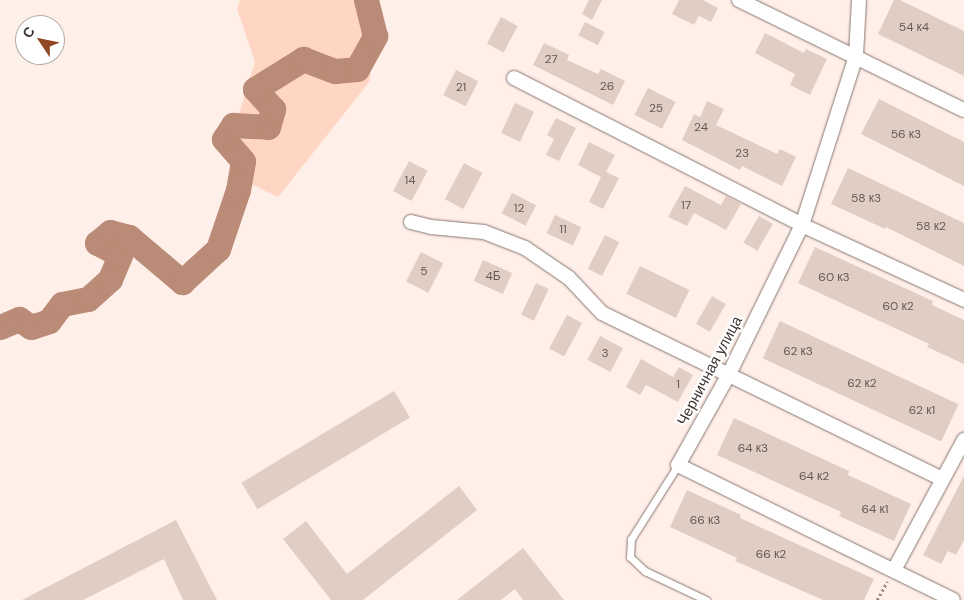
<!DOCTYPE html>
<html>
<head>
<meta charset="utf-8">
<style>
  body { margin:0 }
  #map { position:relative; width:964px; height:600px; overflow:hidden; background:#ffefe9; font-family:"DM Sans",sans-serif }
  div>[style] { position:absolute }
  .green>* { inset:0; background:#ffd5c3 }
  .river>* { height:25px; margin:-12.5px; padding:0 12.5px; transform-origin:12.5px; border-radius:12.5px; background:#ba8b76 }
  .building>* { inset:0; background:#e0cec5; transform-origin:0 0 }
  .path>* { height:2.5px; margin-top:-1.25px; transform-origin:0; background:repeating-linear-gradient(90deg,#988c88 0 2.5px,transparent 0 5px) }
  .roads { filter:drop-shadow(0 0 1px #87766f) drop-shadow(0 0 1px #87766f) }
  .service>* { height:7px; margin:-3.5px; padding:0 3.5px; transform-origin:3.5px; border-radius:3.5px; background:#fff }
  .minor>* { height:14px; margin:-7px; padding:0 7px; transform-origin:7px; border-radius:7px; background:#fff }
  span { translate:-50% -50%; white-space:nowrap; text-align:center; line-height:1.15; -webkit-text-stroke:4.5px #fff; paint-order:stroke }
  .number-label { font-size:12px; color:#645954 }
  .number-label span { -webkit-text-stroke-width:0 }
  .street-label { font-size:15px; color:#3a322f }
  .north { position:absolute; left:15px; top:15px; width:50px; height:50px; box-sizing:border-box; background:#fff; border:1px solid #b0adac; border-radius:50%; rotate:304deg; font-size:14px; font-weight:700; line-height:20px; text-align:center; color:#3a322f }
  .north::after { content:''; display:block; margin:auto; width:18px; height:22px; background:#8f4725; clip-path:polygon(50% 0,100% 100%,50% 72%,0 100%) }
</style>
</head>
<body>
<div id="map">
  <div class="green">
    <div style="clip-path:polygon(240px 0,375px 0,370px 81px,278px 197px,230px 174px,240px 110px,255px 62px,237px 9px)"></div>
  </div>
  <div class="river">
    <div style="left:0;top:327px;width:21px;rotate:-23deg"></div>
    <div style="left:19px;top:319px;width:14px;rotate:34deg"></div>
    <div style="left:31px;top:327px;width:19px;rotate:-18deg"></div>
    <div style="left:49px;top:321px;width:21px;rotate:-53deg"></div>
    <div style="left:62px;top:304px;width:26px;rotate:-11deg"></div>
    <div style="left:88px;top:299px;width:30px;rotate:-42deg"></div>
    <div style="left:110px;top:279px;width:26px;rotate:-67deg"></div>
    <div style="left:120px;top:255px;width:26px;rotate:-152deg"></div>
    <div style="left:97px;top:243px;width:17px;rotate:-40deg"></div>
    <div style="left:110px;top:232px;width:20px;rotate:15deg"></div>
    <div style="left:129px;top:237px;width:70px;rotate:40.3deg"></div>
    <div style="left:182px;top:282px;width:49px;rotate:-42.5deg"></div>
    <div style="left:218px;top:249px;width:62px;rotate:-71.3deg"></div>
    <div style="left:238px;top:190px;width:29px;rotate:-80deg"></div>
    <div style="left:243px;top:161px;width:29px;rotate:-131deg"></div>
    <div style="left:224px;top:139px;width:17px;rotate:-57deg"></div>
    <div style="left:233px;top:125px;width:35px;rotate:3deg"></div>
    <div style="left:268px;top:127px;width:19px;rotate:-74deg"></div>
    <div style="left:273px;top:109px;width:27px;rotate:-132deg"></div>
    <div style="left:255px;top:89px;width:57px;rotate:-32deg"></div>
    <div style="left:303px;top:59px;width:34px;rotate:21deg"></div>
    <div style="left:335px;top:71px;width:22px;rotate:-5deg"></div>
    <div style="left:357px;top:69px;width:38px;rotate:-61deg"></div>
    <div style="left:375px;top:36px;width:37px;rotate:-104deg"></div>
  </div>
  <div class="building">
    <div style="clip-path:polygon(589px 0,602px 0,592px 20px,582px 14px)"></div>
    <div style="clip-path:polygon(679px 0,703px 0,718px 8px,711px 22px,699px 16px,694px 25px,672px 14px)"></div>
    <div style="clip-path:polygon(894px 0,900px 0,964px 31px,964px 76px,878px 34px)"></div>
    <div style="left:501px;top:17px;width:19px;height:30px;rotate:28deg"></div>
    <div style="left:585px;top:22px;width:22px;height:15px;rotate:27deg"></div>
    <div style="clip-path:polygon(765px 33px,804px 53px,806px 49px,827px 59px,810px 95px,790px 85px,795px 74px,755px 53px)"></div>
    <div style="clip-path:polygon(544px 43px,569px 55px,567px 60px,598px 74px,601px 69px,625px 81px,613px 105px,533px 65px)"></div>
    <div style="left:456px;top:70px;width:25px;height:28px;rotate:27deg"></div>
    <div style="left:648px;top:88px;width:31px;height:30px;rotate:27deg"></div>
    <div style="clip-path:polygon(879px 99px,964px 142px,964px 186px,861px 134px)"></div>
    <div style="clip-path:polygon(707px 101px,724px 109px,716px 125px,777px 154px,780px 149px,796px 157px,782px 186px,742px 166px,740px 170px,682px 140px,694px 114px,700px 117px)"></div>
    <div style="left:515px;top:103px;width:21px;height:33px;rotate:25deg"></div>
    <div style="clip-path:polygon(556px 118px,576px 128px,559px 161px,546px 155px,554px 139px,547px 135px)"></div>
    <div style="clip-path:polygon(589px 142px,615px 155px,606px 172px,619px 178px,603px 209px,589px 202px,601px 177px,578px 165px)"></div>
    <div style="left:409px;top:161px;width:21px;height:34px;rotate:28deg"></div>
    <div style="left:464px;top:163px;width:21px;height:41px;rotate:28deg"></div>
    <div style="clip-path:polygon(848px 168px,964px 223px,964px 266px,886px 227px,885px 229px,831px 204px)"></div>
    <div style="clip-path:polygon(685px 186px,721px 205px,726px 196px,741px 204px,726px 230px,694px 213px,687px 226px,668px 217px)"></div>
    <div style="left:512px;top:193px;width:27px;height:23px;rotate:27deg"></div>
    <div style="left:555px;top:215px;width:29px;height:20px;rotate:25deg"></div>
    <div style="left:759px;top:216px;width:16px;height:31px;rotate:30deg"></div>
    <div style="left:605px;top:235px;width:16px;height:38px;rotate:27deg"></div>
    <div style="clip-path:polygon(815px 247px,933px 301px,932px 305px,964px 320px,964px 364px,927px 347px,929px 344px,798px 283px)"></div>
    <div style="left:421px;top:252px;width:25px;height:33px;rotate:27deg"></div>
    <div style="left:483px;top:260px;width:32px;height:23px;rotate:24deg"></div>
    <div style="left:640px;top:266px;width:55px;height:31px;rotate:26deg"></div>
    <div style="left:536px;top:283px;width:14px;height:35px;rotate:25deg"></div>
    <div style="left:712px;top:296px;width:16px;height:32px;rotate:30deg"></div>
    <div style="left:567px;top:315px;width:17px;height:38px;rotate:28deg"></div>
    <div style="left:780px;top:321px;width:197px;height:41px;rotate:25deg"></div>
    <div style="left:600px;top:336px;width:26px;height:27px;rotate:28deg"></div>
    <div style="clip-path:polygon(641px 359px,673px 377px,679px 367px,693px 375px,678px 402px,646px 385px,640px 395px,626px 387px)"></div>
    <div style="left:394px;top:391px;width:31px;height:178px;rotate:59deg"></div>
    <div style="clip-path:polygon(734px 418px,849px 471px,848px 475px,911px 504px,894px 541px,839px 516px,841px 512px,717px 455px)"></div>
    <div style="clip-path:polygon(964px 476px,964px 540px,956px 555px,948px 551px,941px 564px,923px 555px)"></div>
    <div style="clip-path:polygon(459px 486px,477px 510px,363px 600px,331px 600px,283px 539px,306px 521px,347px 574px)"></div>
    <div style="clip-path:polygon(687px 490px,741px 515px,740px 518px,874px 579px,864px 600px,823px 600px,735px 561px,737px 558px,670px 527px)"></div>
    <div style="clip-path:polygon(176px 520px,217px 600px,183px 600px,164px 559px,83px 600px,22px 600px)"></div>
    <div style="clip-path:polygon(523px 548px,564px 600px,523px 600px,515px 589px,501px 600px,457px 600px)"></div>
  </div>
  <div class="path">
    <div style="left:877px;top:600px;width:21px;rotate:-61deg"></div>
  </div>
  <div class="roads">
    <div class="service">
      <div style="left:678px;top:465px;width:88px;rotate:122.4deg"></div>
      <div style="left:631px;top:539px;width:18px;rotate:93deg"></div>
      <div style="left:630px;top:557px;width:21px;rotate:43deg"></div>
      <div style="left:645px;top:571px;width:68px;rotate:25.4deg"></div>
    </div>
    <div class="minor">
      <div style="left:739px;top:0;width:250px;rotate:26.1deg"></div>
      <div style="left:859px;top:0;width:56px;rotate:93.1deg"></div>
      <div style="left:856px;top:56px;width:177px;rotate:107.7deg"></div>
      <div style="left:802px;top:225px;width:168px;rotate:116.1deg"></div>
      <div style="left:728px;top:376px;width:102px;rotate:119.3deg"></div>
      <div style="left:678px;top:465px;width:306px;rotate:26.1deg"></div>
      <div style="left:514px;top:78px;width:323px;rotate:27deg"></div>
      <div style="left:802px;top:225px;width:179px;rotate:24.8deg"></div>
      <div style="left:411px;top:222px;width:21px;rotate:14deg"></div>
      <div style="left:431px;top:227px;width:53px;rotate:5.4deg"></div>
      <div style="left:484px;top:232px;width:44px;rotate:21.3deg"></div>
      <div style="left:525px;top:248px;width:53px;rotate:34.3deg"></div>
      <div style="left:569px;top:278px;width:48px;rotate:46.7deg"></div>
      <div style="left:602px;top:313px;width:377px;rotate:26deg"></div>
      <div style="left:894px;top:570px;width:148px;rotate:-61.7deg"></div>
    </div>
  </div>
  <div class="number-label">
    <span style="left:914px;top:28px">54 к4</span>
    <span style="left:551px;top:60px">27</span>
    <span style="left:607px;top:87px">26</span>
    <span style="left:461px;top:88px">21</span>
    <span style="left:656px;top:109px">25</span>
    <span style="left:701px;top:128px">24</span>
    <span style="left:906px;top:135px">56 к3</span>
    <span style="left:742px;top:154px">23</span>
    <span style="left:410px;top:181px">14</span>
    <span style="left:866px;top:199px">58 к3</span>
    <span style="left:686px;top:206px">17</span>
    <span style="left:519px;top:209px">12</span>
    <span style="left:931px;top:227px">58 к2</span>
    <span style="left:563px;top:230px">11</span>
    <span style="left:424px;top:272px">5</span>
    <span style="left:493px;top:277px">4Б</span>
    <span style="left:834px;top:278px">60 к3</span>
    <span style="left:898px;top:307px">60 к2</span>
    <span style="left:798px;top:352px">62 к3</span>
    <span style="left:605px;top:354px">3</span>
    <span style="left:862px;top:384px">62 к2</span>
    <span style="left:678px;top:385px">1</span>
    <span style="left:922px;top:411px">62 к1</span>
    <span style="left:753px;top:449px">64 к3</span>
    <span style="left:814px;top:477px">64 к2</span>
    <span style="left:875px;top:510px">64 к1</span>
    <span style="left:705px;top:521px">66 к3</span>
    <span style="left:771px;top:555px">66 к2</span>
  </div>
  <div class="street-label">
    <span style="left:710px;top:371px;rotate:-62deg">Черничная улица</span>
  </div>
  <div class="north">С</div>
</div>
</body>
</html>
